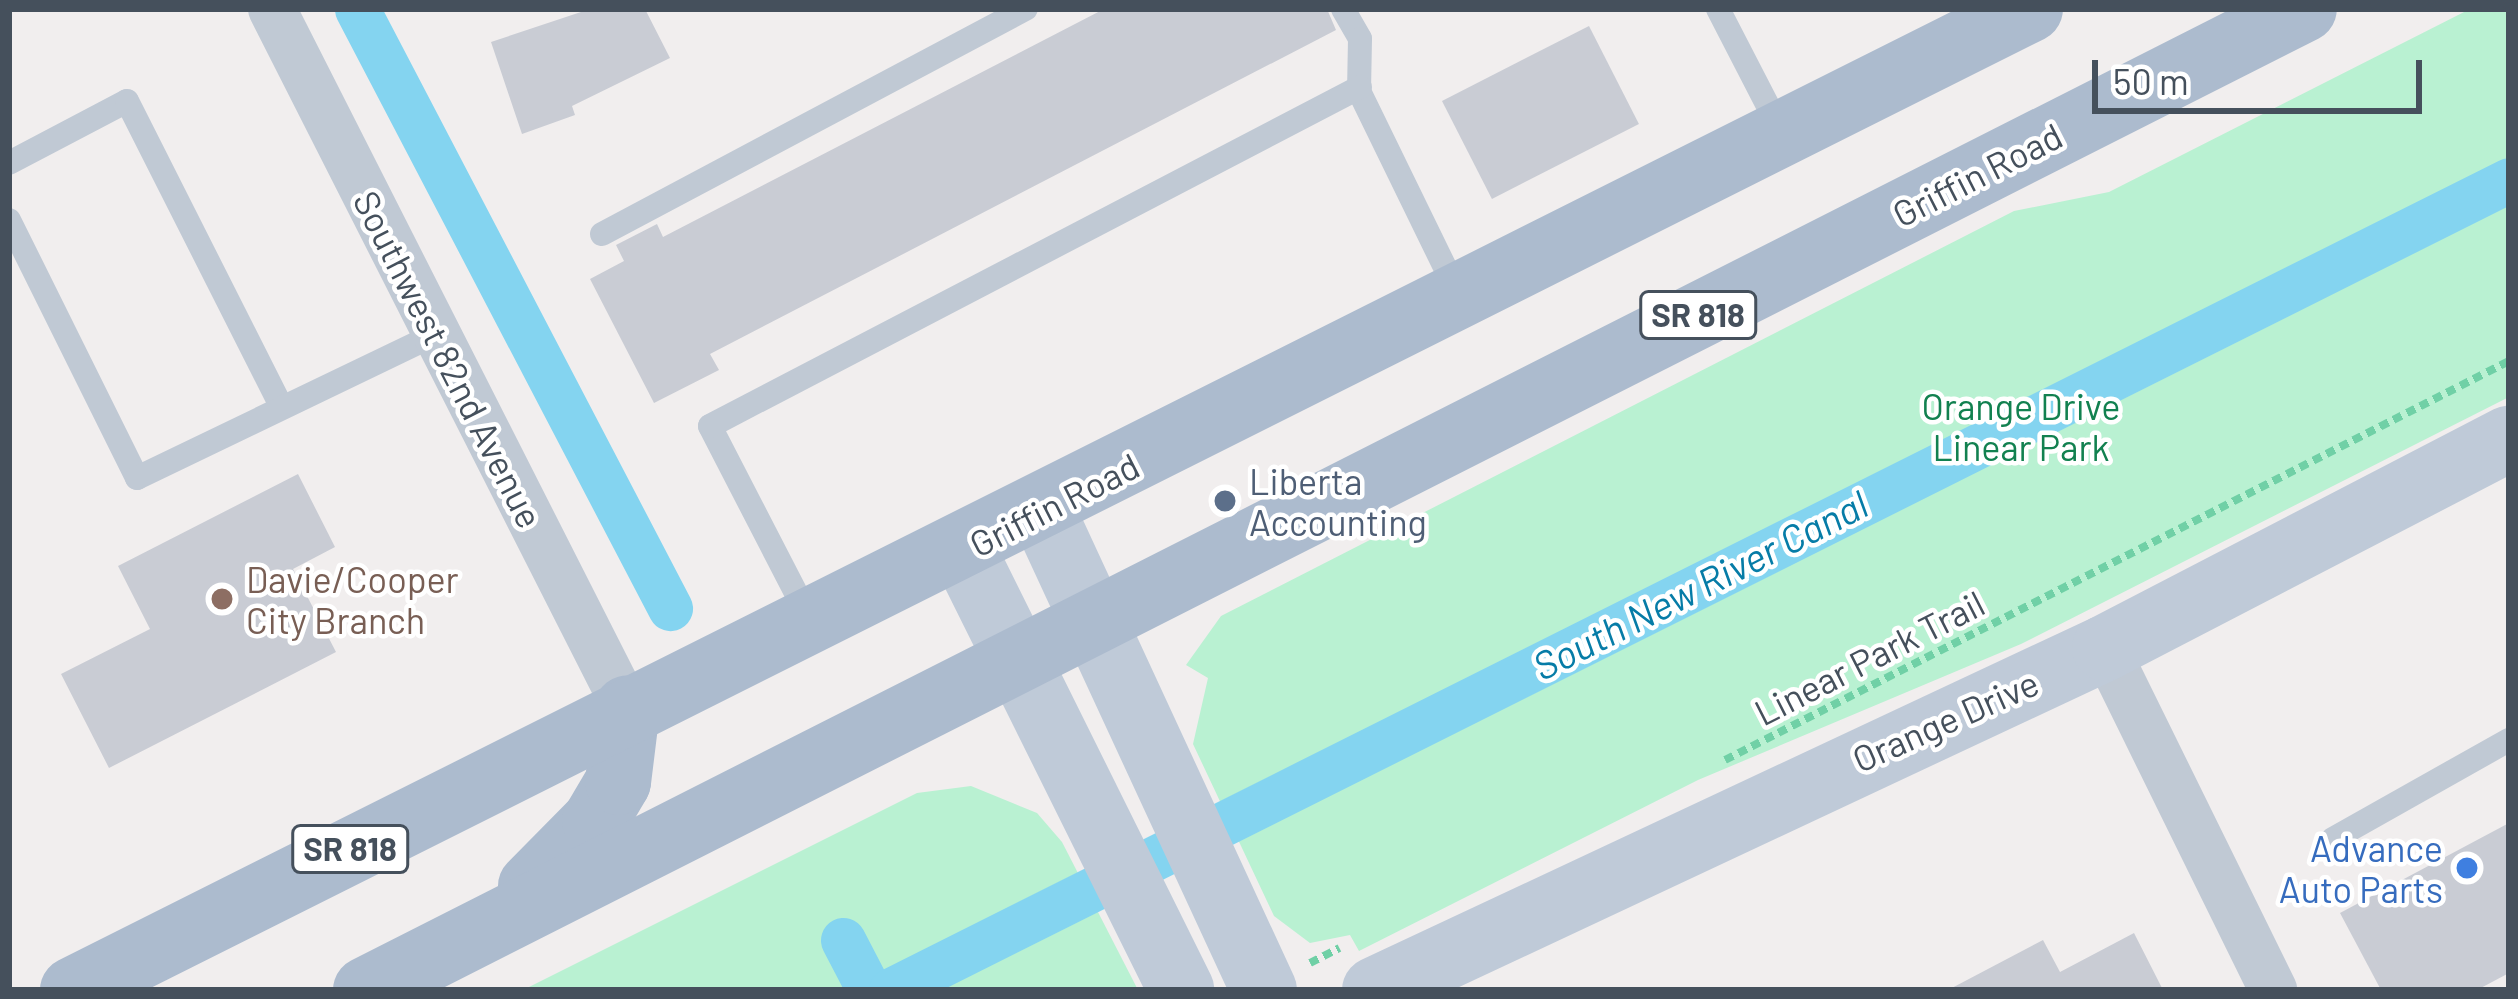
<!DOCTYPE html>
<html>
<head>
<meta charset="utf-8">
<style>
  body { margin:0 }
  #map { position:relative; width:2518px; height:999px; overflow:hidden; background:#f1eeee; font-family:Barlow,sans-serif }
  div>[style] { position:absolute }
  .green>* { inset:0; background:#b9f1d2 }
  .canal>* { height:45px; margin:-22.5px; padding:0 22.5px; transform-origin:22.5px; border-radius:22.5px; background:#84d4f0 }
  .building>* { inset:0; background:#c9ccd4; transform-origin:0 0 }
  .path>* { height:8px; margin-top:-4px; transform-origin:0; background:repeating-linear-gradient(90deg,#70d0a6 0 9px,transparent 0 15px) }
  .lane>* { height:24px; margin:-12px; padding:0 12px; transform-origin:12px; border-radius:12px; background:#c0c9d4 }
  .street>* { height:48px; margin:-24px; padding:0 24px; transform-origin:24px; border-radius:24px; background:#c0c9d4 }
  .secondary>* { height:66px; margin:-33px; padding:0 33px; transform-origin:33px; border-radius:33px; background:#bfcad8 }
  .primary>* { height:66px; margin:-33px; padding:0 33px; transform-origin:33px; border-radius:33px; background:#acbbce }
  .dots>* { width:33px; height:33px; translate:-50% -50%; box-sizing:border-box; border:6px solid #fff; border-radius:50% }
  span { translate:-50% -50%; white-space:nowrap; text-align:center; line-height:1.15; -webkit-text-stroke:9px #fff; paint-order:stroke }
  .shield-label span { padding:3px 9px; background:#fff; border:3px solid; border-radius:9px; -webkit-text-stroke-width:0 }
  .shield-label { font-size:33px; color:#45505c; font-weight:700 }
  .street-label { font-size:36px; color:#45505c }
  .park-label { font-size:36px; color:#128150 }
  .service-label { font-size:36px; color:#4e5e75 }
  .left { translate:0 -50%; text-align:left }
  .education-label { font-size:36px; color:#785e54 }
  .shop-label { font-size:36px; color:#366cbe }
  .right { translate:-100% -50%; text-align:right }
  .water-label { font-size:39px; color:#067ca7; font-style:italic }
  .frame { position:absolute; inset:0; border:12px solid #45505c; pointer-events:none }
  .scale { position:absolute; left:2092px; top:60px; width:330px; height:54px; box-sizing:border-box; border:6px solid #45505c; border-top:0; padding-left:15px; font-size:36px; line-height:42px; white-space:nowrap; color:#45505c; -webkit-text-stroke:9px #fff; paint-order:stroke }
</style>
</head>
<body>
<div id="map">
  <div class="green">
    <div style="clip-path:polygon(2470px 9px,2509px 9px,2509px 397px,2021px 644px,1698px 780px,1359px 951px,1350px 935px,1310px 943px,1274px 916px,1193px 744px,1208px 678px,1186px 665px,1221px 616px,2014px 211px,2109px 192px)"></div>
    <div style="clip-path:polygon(971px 786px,1037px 813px,1062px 842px,1138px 990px,523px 990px,917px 793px)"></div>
  </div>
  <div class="canal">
    <div style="left:357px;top:9px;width:676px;rotate:62.41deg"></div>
    <div style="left:843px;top:940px;width:56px;rotate:62.5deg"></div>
    <div style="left:891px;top:990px;width:1809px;rotate:-26.59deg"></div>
  </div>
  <div class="building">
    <div style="clip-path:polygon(590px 9px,645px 9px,670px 58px,572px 106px,575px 115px,522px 134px,491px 42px)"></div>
    <div style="clip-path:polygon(1104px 9px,1327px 9px,1336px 30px,710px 354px,719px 370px,654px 403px,590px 279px,624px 261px,616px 245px,657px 224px,663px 237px)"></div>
    <div style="left:1589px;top:26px;width:110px;height:165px;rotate:63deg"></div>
    <div style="clip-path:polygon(298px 474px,335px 547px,293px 569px,336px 652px,109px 768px,61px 674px,150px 629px,118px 566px)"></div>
    <div style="clip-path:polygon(2509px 823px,2509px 973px,2477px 990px,2381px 990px,2340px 913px)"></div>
    <div style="clip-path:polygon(2134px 933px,2163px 990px,1948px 990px,2043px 940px,2060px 972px)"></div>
  </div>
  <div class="path">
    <div style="left:1725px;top:760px;width:880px;rotate:-26.97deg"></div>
    <div style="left:1310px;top:963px;width:33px;rotate:-27deg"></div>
  </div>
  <div class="lane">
    <div style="left:1343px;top:9px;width:34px;rotate:60deg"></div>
    <div style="left:1360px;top:39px;width:52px;rotate:91.1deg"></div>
    <div style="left:1359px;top:91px;width:224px;rotate:64deg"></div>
    <div style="left:1718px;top:9px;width:140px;rotate:62.7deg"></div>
    <div style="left:9px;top:163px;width:133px;rotate:-27.7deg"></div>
    <div style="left:127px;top:101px;width:339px;rotate:63.2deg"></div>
    <div style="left:9px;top:220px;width:288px;rotate:63.6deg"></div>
    <div style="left:137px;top:478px;width:332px;rotate:-25.7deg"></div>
    <div style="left:602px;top:234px;width:480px;rotate:-28deg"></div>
    <div style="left:810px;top:620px;width:218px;rotate:-117.3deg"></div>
    <div style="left:710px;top:426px;width:733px;rotate:-27.54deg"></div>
    <div style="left:2333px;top:839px;width:202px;rotate:-29.4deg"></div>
  </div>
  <div class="street">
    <div style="left:272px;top:9px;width:785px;rotate:63.11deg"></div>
    <div style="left:2105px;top:648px;width:381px;rotate:63.8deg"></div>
  </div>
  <div class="secondary">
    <div style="left:1042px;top:510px;width:529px;rotate:65.18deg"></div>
    <div style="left:963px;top:550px;width:491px;rotate:63.6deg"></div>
    <div style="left:1375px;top:990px;width:806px;rotate:-25.1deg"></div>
    <div style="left:2105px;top:648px;width:455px;rotate:-27.4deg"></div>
  </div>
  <div class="primary">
    <div style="left:531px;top:886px;width:91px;rotate:-45.4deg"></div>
    <div style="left:595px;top:821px;width:45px;rotate:-59.5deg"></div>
    <div style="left:618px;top:782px;width:74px;rotate:-83deg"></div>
    <div style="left:73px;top:990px;width:2189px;rotate:-26.62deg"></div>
    <div style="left:366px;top:990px;width:2172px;rotate:-26.85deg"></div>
  </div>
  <div class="dots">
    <div style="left:1225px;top:501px;background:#5c6f8a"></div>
    <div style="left:222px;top:599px;background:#8d6e63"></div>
    <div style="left:2467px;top:868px;background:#3f7fe0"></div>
  </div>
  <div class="shield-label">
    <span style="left:1698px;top:315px">SR 818</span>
    <span style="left:350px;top:849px">SR 818</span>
  </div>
  <div class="street-label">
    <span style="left:1977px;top:174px;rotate:-27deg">Griffin Road</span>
    <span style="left:449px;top:359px;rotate:63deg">Southwest 82nd Avenue</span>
    <span style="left:1054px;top:504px;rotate:-27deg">Griffin Road</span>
    <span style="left:1869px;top:657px;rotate:-27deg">Linear Park Trail</span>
    <span style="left:1945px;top:720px;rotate:-24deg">Orange Drive</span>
  </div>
  <div class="park-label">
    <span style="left:2021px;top:426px">Orange Drive<br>Linear Park</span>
  </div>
  <div class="service-label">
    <span class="left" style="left:1249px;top:501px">Liberta<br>Accounting</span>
  </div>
  <div class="education-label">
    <span class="left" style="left:246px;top:599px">Davie/Cooper<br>City Branch</span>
  </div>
  <div class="shop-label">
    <span class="right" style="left:2443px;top:868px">Advance<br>Auto Parts</span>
  </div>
  <div class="water-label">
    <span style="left:1700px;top:585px;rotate:-27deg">South New River Canal</span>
  </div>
  <div class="frame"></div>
  <div class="scale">50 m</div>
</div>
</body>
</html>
